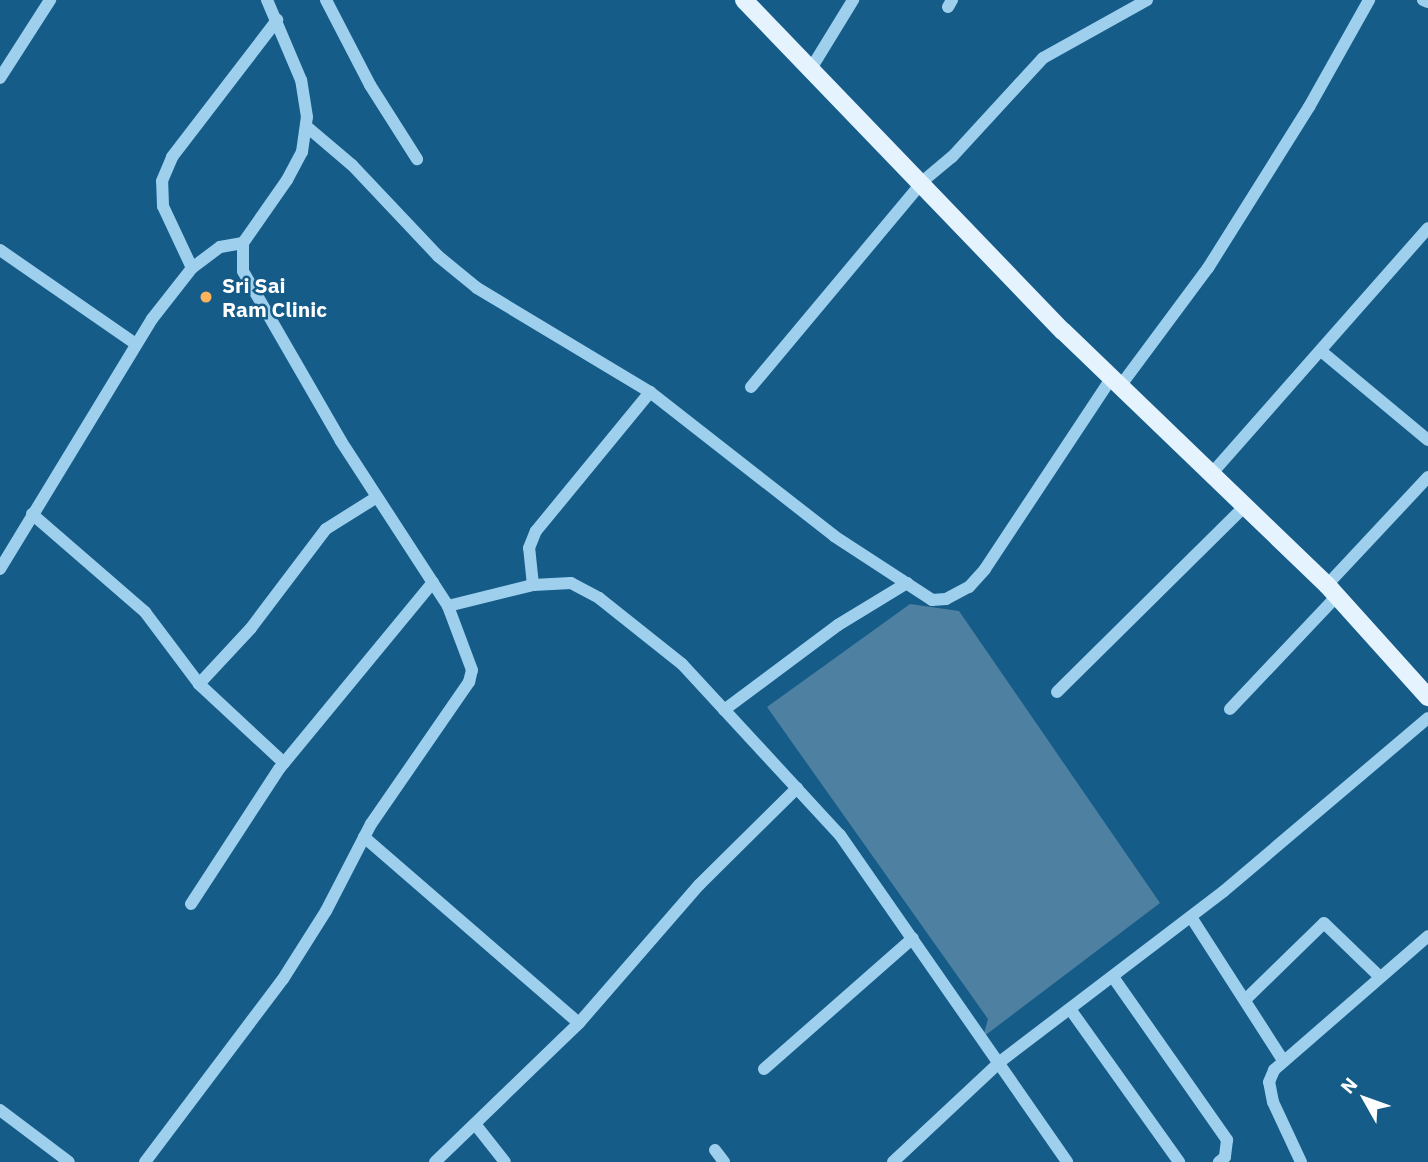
<!DOCTYPE html>
<html>
<head>
<meta charset="utf-8">
<style>
  body { margin:0 }
  #map { position:relative; width:1428px; height:1162px; overflow:hidden; background:#165c88; font-family:"IBM Plex Sans",sans-serif }
  div>[style] { position:absolute }
  .water>* { inset:0; background:#4d80a1 }
  .minor>* { height:12px; margin:-6px; padding:0 6px; transform-origin:6px; border-radius:6px; background:#9ed0ee }
  .major>* { height:18px; margin:-9px; padding:0 9px; transform-origin:9px; border-radius:9px; background:#e5f3ff }
  .dots>* { width:19px; height:19px; translate:-50% -50%; box-sizing:border-box; border:4px solid #165c88; border-radius:50% }
  span { translate:-50% -50%; white-space:nowrap; text-align:center; line-height:1.15; -webkit-text-stroke:5px #165c88; paint-order:stroke }
  .poi-label { font-size:21px; color:#fff; font-weight:700 }
  .left { translate:0 -50%; text-align:left }
  .north { position:absolute; left:1330px; top:1064px; width:70px; height:70px; -webkit-text-stroke:5px #165c88; paint-order:stroke; rotate:310deg; font-size:19px; font-weight:700; line-height:28px; text-align:center; color:#fff }
  .north::after { content:''; display:block; margin:auto; width:24px; height:32px; background:#fff; clip-path:polygon(50% 0,100% 100%,50% 72%,0 100%) }
</style>
</head>
<body>
<div id="map">
  <div class="water">
    <div style="clip-path:polygon(910px 604px,959px 611px,1160px 903px,983px 1037px,988px 1019px,767px 707px)"></div>
  </div>
  <div class="minor">
    <div style="left:326px;top:0;width:96px;rotate:62.6deg"></div>
    <div style="left:370px;top:85px;width:88px;rotate:57.6deg"></div>
    <div style="left:1423px;top:0;width:5px;rotate:22deg"></div>
    <div style="left:948px;top:7px;width:8px;rotate:-60deg"></div>
    <div style="left:812px;top:67px;width:79px;rotate:-58.5deg"></div>
    <div style="left:0;top:78px;width:93px;rotate:-57.3deg"></div>
    <div style="left:306px;top:126px;width:60px;rotate:40.3deg"></div>
    <div style="left:352px;top:165px;width:125px;rotate:46.6deg"></div>
    <div style="left:438px;top:256px;width:50px;rotate:39.4deg"></div>
    <div style="left:477px;top:288px;width:202px;rotate:31deg"></div>
    <div style="left:650px;top:392px;width:234px;rotate:38deg"></div>
    <div style="left:834px;top:536px;width:117px;rotate:33.1deg"></div>
    <div style="left:932px;top:600px;width:14px;rotate:-4deg"></div>
    <div style="left:946px;top:599px;width:26px;rotate:-28deg"></div>
    <div style="left:969px;top:587px;width:24px;rotate:-48deg"></div>
    <div style="left:985px;top:569px;width:230px;rotate:-56.5deg"></div>
    <div style="left:0;top:250px;width:165px;rotate:34.7deg"></div>
    <div style="left:192px;top:268px;width:68px;rotate:-115.1deg"></div>
    <div style="left:163px;top:206px;width:25px;rotate:-92deg"></div>
    <div style="left:162px;top:181px;width:26px;rotate:-67deg"></div>
    <div style="left:172px;top:157px;width:173px;rotate:-52.5deg"></div>
    <div style="left:1321px;top:351px;width:139px;rotate:39.8deg"></div>
    <div style="left:1121px;top:385px;width:146px;rotate:-53.4deg"></div>
    <div style="left:1208px;top:268px;width:190px;rotate:-57.9deg"></div>
    <div style="left:1309px;top:107px;width:123px;rotate:-60.7deg"></div>
    <div style="left:751px;top:387px;width:268px;rotate:-50.1deg"></div>
    <div style="left:923px;top:181px;width:38px;rotate:-40deg"></div>
    <div style="left:952px;top:157px;width:134px;rotate:-47.4deg"></div>
    <div style="left:1043px;top:58px;width:119px;rotate:-29.1deg"></div>
    <div style="left:1213px;top:472px;width:325px;rotate:-48.6deg"></div>
    <div style="left:32px;top:514px;width:150px;rotate:40.9deg"></div>
    <div style="left:145px;top:612px;width:90px;rotate:53.1deg"></div>
    <div style="left:199px;top:684px;width:116px;rotate:42.9deg"></div>
    <div style="left:0;top:569px;width:293px;rotate:-58.7deg"></div>
    <div style="left:152px;top:319px;width:65px;rotate:-51.9deg"></div>
    <div style="left:192px;top:268px;width:35px;rotate:-37deg"></div>
    <div style="left:220px;top:247px;width:23px;rotate:-10deg"></div>
    <div style="left:533px;top:585px;width:37px;rotate:-96deg"></div>
    <div style="left:529px;top:548px;width:18px;rotate:-68deg"></div>
    <div style="left:536px;top:531px;width:180px;rotate:-50.6deg"></div>
    <div style="left:1327px;top:585px;width:148px;rotate:-46.9deg"></div>
    <div style="left:448px;top:606px;width:88px;rotate:-13.9deg"></div>
    <div style="left:533px;top:585px;width:38px;rotate:-3deg"></div>
    <div style="left:571px;top:583px;width:32px;rotate:28deg"></div>
    <div style="left:599px;top:598px;width:106px;rotate:38.5deg"></div>
    <div style="left:682px;top:664px;width:233px;rotate:47.3deg"></div>
    <div style="left:840px;top:835px;width:398px;rotate:55.2deg"></div>
    <div style="left:199px;top:684px;width:76px;rotate:-47.1deg"></div>
    <div style="left:251px;top:628px;width:124px;rotate:-52.9deg"></div>
    <div style="left:326px;top:529px;width:60px;rotate:-32.1deg"></div>
    <div style="left:1057px;top:692px;width:266px;rotate:-44.7deg"></div>
    <div style="left:1230px;top:709px;width:154px;rotate:-46.6deg"></div>
    <div style="left:724px;top:710px;width:142px;rotate:-36.7deg"></div>
    <div style="left:838px;top:625px;width:81px;rotate:-31.3deg"></div>
    <div style="left:364px;top:837px;width:284px;rotate:40.9deg"></div>
    <div style="left:191px;top:904px;width:161px;rotate:-56.9deg"></div>
    <div style="left:279px;top:769px;width:242px;rotate:-50.5deg"></div>
    <div style="left:1191px;top:917px;width:169px;rotate:57.3deg"></div>
    <div style="left:1113px;top:977px;width:199px;rotate:55deg"></div>
    <div style="left:1227px;top:1140px;width:17px;rotate:97deg"></div>
    <div style="left:1225px;top:1157px;width:8px;rotate:140deg"></div>
    <div style="left:1245px;top:1000px;width:110px;rotate:-44.3deg"></div>
    <div style="left:1324px;top:923px;width:78px;rotate:44deg"></div>
    <div style="left:1070px;top:1009px;width:188px;rotate:54.5deg"></div>
    <div style="left:764px;top:1069px;width:198px;rotate:-41.3deg"></div>
    <div style="left:0;top:1110px;width:86px;rotate:37deg"></div>
    <div style="left:475px;top:1124px;width:48px;rotate:51.7deg"></div>
    <div style="left:715px;top:1150px;width:15px;rotate:53deg"></div>
    <div style="left:145px;top:1162px;width:229px;rotate:-53deg"></div>
    <div style="left:283px;top:979px;width:80px;rotate:-57.7deg"></div>
    <div style="left:326px;top:911px;width:98px;rotate:-62.7deg"></div>
    <div style="left:371px;top:824px;width:173px;rotate:-55.4deg"></div>
    <div style="left:469px;top:682px;width:12px;rotate:-76deg"></div>
    <div style="left:472px;top:670px;width:68px;rotate:-110.6deg"></div>
    <div style="left:448px;top:606px;width:197px;rotate:-123deg"></div>
    <div style="left:341px;top:441px;width:196px;rotate:-120deg"></div>
    <div style="left:243px;top:271px;width:28px;rotate:-90deg"></div>
    <div style="left:243px;top:243px;width:77px;rotate:-55.1deg"></div>
    <div style="left:287px;top:180px;width:32px;rotate:-62deg"></div>
    <div style="left:302px;top:152px;width:35px;rotate:-82deg"></div>
    <div style="left:307px;top:117px;width:37px;rotate:-99deg"></div>
    <div style="left:301px;top:80px;width:87px;rotate:-113deg"></div>
    <div style="left:435px;top:1162px;width:200px;rotate:-44deg"></div>
    <div style="left:579px;top:1023px;width:183px;rotate:-49deg"></div>
    <div style="left:699px;top:885px;width:138px;rotate:-44.7deg"></div>
    <div style="left:893px;top:1162px;width:148px;rotate:-43.1deg"></div>
    <div style="left:1001px;top:1061px;width:280px;rotate:-37.3deg"></div>
    <div style="left:1224px;top:891px;width:267px;rotate:-40.3deg"></div>
    <div style="left:1301px;top:1162px;width:66px;rotate:-115deg"></div>
    <div style="left:1273px;top:1102px;width:20px;rotate:-101deg"></div>
    <div style="left:1269px;top:1082px;width:13px;rotate:-67deg"></div>
    <div style="left:1274px;top:1070px;width:204px;rotate:-41deg"></div>
  </div>
  <div class="major">
    <div style="left:744px;top:0;width:460px;rotate:46.1deg"></div>
    <div style="left:1063px;top:331px;width:366px;rotate:43.9deg"></div>
    <div style="left:1327px;top:585px;width:151px;rotate:48deg"></div>
  </div>
  <div class="dots">
    <div style="left:206px;top:297px;background:#ffb35b"></div>
  </div>
  <div class="poi-label">
    <span class="left" style="left:222px;top:297px">Sri Sai<br>Ram Clinic</span>
  </div>
  <div class="north">N</div>
</div>
</body>
</html>
